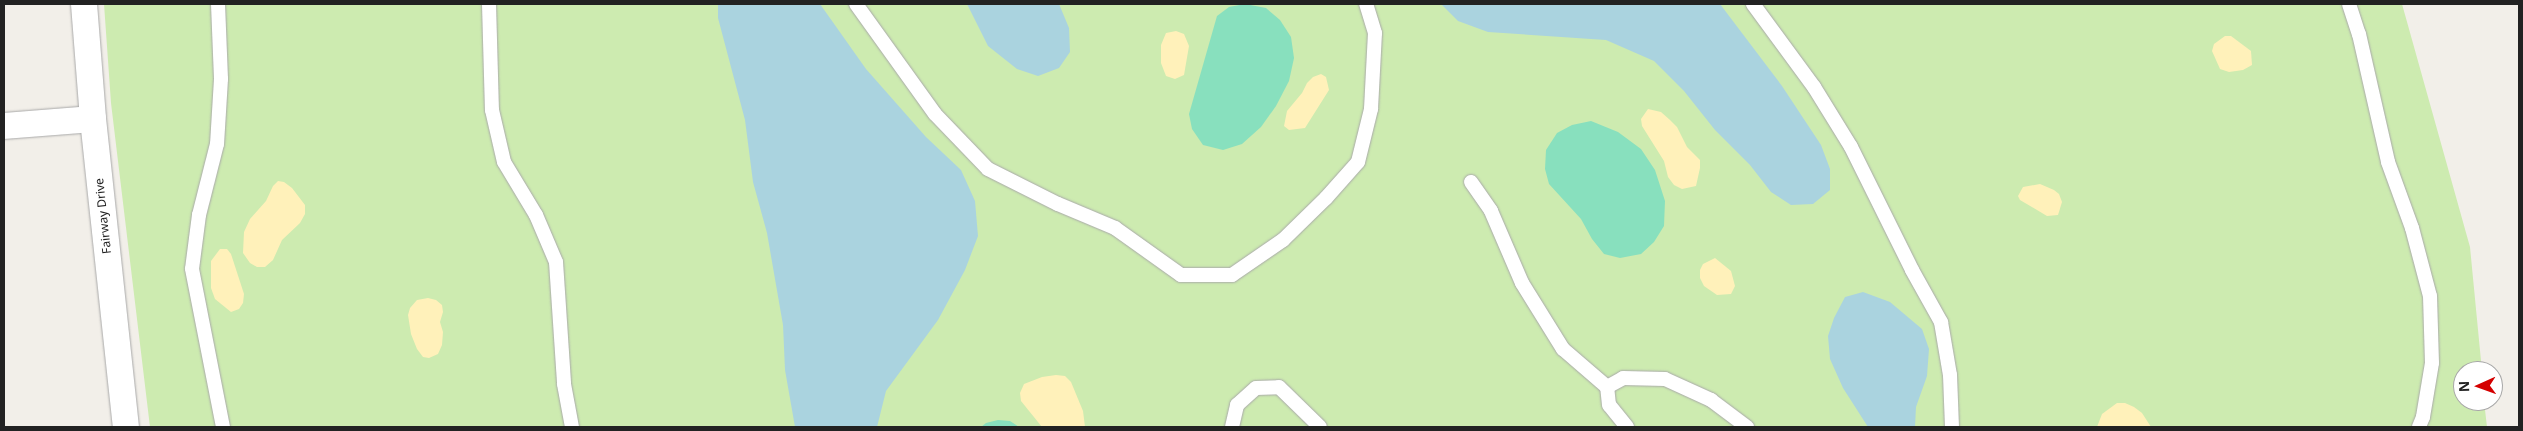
<!DOCTYPE html>
<html>
<head>
<meta charset="utf-8">
<style>
  body { margin:0 }
  #map { position:relative; width:2523px; height:431px; overflow:hidden; background:#f2efe9; font-family:"Noto Sans",sans-serif }
  div>[style] { position:absolute }
  .grass>* { inset:0; background:#cdebb0 }
  .sand>* { inset:0; background:#fff1ba }
  .pitch>* { inset:0; background:#88e0be }
  .water>* { inset:0; background:#aad3df }
  .roads { filter:drop-shadow(0 0 1px #a9a9a9) drop-shadow(0 0 1px #a9a9a9) }
  .service>* { height:14px; margin:-7px; padding:0 7px; transform-origin:7px; border-radius:7px; background:#fff }
  .minor>* { height:26px; margin:-13px; padding:0 13px; transform-origin:13px; border-radius:13px; background:#fff }
  span { translate:-50% -50%; white-space:nowrap; text-align:center; line-height:1.15; -webkit-text-stroke:4px #fff; paint-order:stroke }
  .street-label { font-size:12px; color:#222 }
  .frame { position:absolute; inset:0; border:5px solid #222; pointer-events:none }
  .north { position:absolute; left:2453px; top:361px; width:50px; height:50px; box-sizing:border-box; background:#fff; border:1px solid #a7a7a7; border-radius:50%; rotate:268deg; font-size:14px; font-weight:700; line-height:20px; text-align:center; color:#222 }
  .north::after { content:''; display:block; margin:auto; width:18px; height:22px; background:#d40000; clip-path:polygon(50% 0,100% 100%,50% 72%,0 100%) }
</style>
</head>
<body>
<div id="map">
  <div class="grass">
    <div style="clip-path:polygon(104px 4px,2402px 4px,2470px 247px,2482px 371px,2463px 371px,2463px 401px,2484px 401px,2487px 427px,150px 427px,111px 103px)"></div>
  </div>
  <div class="sand">
    <div style="clip-path:polygon(1176px 31px,1184px 34px,1189px 46px,1184px 75px,1175px 79px,1166px 76px,1161px 63px,1161px 45px,1166px 33px)"></div>
    <div style="clip-path:polygon(2225px 36px,2231px 36px,2251px 51px,2252px 65px,2243px 70px,2229px 72px,2220px 69px,2212px 51px,2214px 44px)"></div>
    <div style="clip-path:polygon(1321px 74px,1326px 77px,1329px 90px,1305px 128px,1289px 130px,1284px 126px,1287px 111px,1302px 93px,1307px 83px,1313px 77px)"></div>
    <div style="clip-path:polygon(1648px 109px,1661px 112px,1670px 120px,1677px 127px,1687px 147px,1700px 160px,1700px 168px,1696px 186px,1682px 189px,1674px 185px,1668px 177px,1664px 161px,1642px 126px,1641px 119px)"></div>
    <div style="clip-path:polygon(278px 181px,284px 182px,292px 188px,305px 205px,305px 214px,300px 223px,282px 240px,273px 260px,265px 267px,257px 267px,250px 263px,243px 253px,244px 232px,250px 219px,266px 201px,273px 186px)"></div>
    <div style="clip-path:polygon(2040px 184px,2054px 190px,2059px 194px,2062px 202px,2058px 215px,2047px 216px,2020px 200px,2018px 196px,2023px 187px)"></div>
    <div style="clip-path:polygon(220px 249px,227px 249px,231px 254px,244px 294px,243px 303px,239px 309px,231px 312px,215px 299px,211px 288px,211px 261px)"></div>
    <div style="clip-path:polygon(1715px 258px,1731px 271px,1735px 286px,1731px 294px,1717px 295px,1704px 286px,1700px 278px,1700px 270px,1703px 264px)"></div>
    <div style="clip-path:polygon(428px 298px,436px 300px,442px 305px,443px 312px,440px 322px,443px 332px,442px 345px,438px 354px,429px 358px,423px 357px,417px 349px,411px 334px,408px 315px,410px 308px,417px 300px)"></div>
    <div style="clip-path:polygon(1056px 375px,1065px 376px,1071px 382px,1083px 411px,1085px 427px,1042px 427px,1021px 401px,1020px 393px,1024px 384px,1042px 377px)"></div>
    <div style="clip-path:polygon(2117px 403px,2125px 403px,2134px 407px,2142px 413px,2151px 427px,2097px 427px,2102px 414px)"></div>
  </div>
  <div class="pitch">
    <div style="clip-path:polygon(1245px 4px,1266px 8px,1280px 20px,1291px 37px,1294px 58px,1289px 81px,1276px 106px,1261px 127px,1242px 144px,1223px 150px,1203px 145px,1192px 129px,1189px 114px,1217px 16px,1229px 7px)"></div>
    <div style="clip-path:polygon(1591px 121px,1618px 132px,1641px 149px,1655px 170px,1665px 201px,1664px 226px,1654px 242px,1641px 254px,1620px 258px,1604px 254px,1592px 239px,1581px 219px,1549px 184px,1545px 169px,1546px 150px,1557px 133px,1572px 125px)"></div>
    <div style="clip-path:polygon(998px 420px,1010px 421px,1019px 427px,981px 427px,986px 423px)"></div>
  </div>
  <div class="water">
    <div style="clip-path:polygon(718px 4px,820px 4px,866px 69px,926px 137px,961px 170px,975px 201px,978px 236px,965px 270px,938px 320px,886px 391px,877px 427px,795px 427px,785px 370px,783px 325px,767px 233px,753px 182px,745px 120px,718px 18px)"></div>
    <div style="clip-path:polygon(967px 4px,1059px 4px,1069px 28px,1070px 52px,1059px 68px,1038px 76px,1017px 69px,988px 46px)"></div>
    <div style="clip-path:polygon(1441px 4px,1720px 4px,1782px 86px,1821px 145px,1830px 169px,1830px 190px,1813px 204px,1791px 205px,1771px 192px,1750px 165px,1715px 130px,1684px 91px,1654px 61px,1606px 40px,1488px 32px,1458px 21px)"></div>
    <div style="clip-path:polygon(1863px 292px,1890px 302px,1922px 329px,1929px 349px,1927px 376px,1916px 407px,1915px 427px,1868px 427px,1843px 388px,1830px 359px,1828px 336px,1834px 318px,1845px 297px)"></div>
  </div>
  <div class="roads">
    <div class="service">
      <div style="left:218px;top:4px;width:75px;rotate:87.7deg"></div>
      <div style="left:221px;top:79px;width:65px;rotate:93.5deg"></div>
      <div style="left:217px;top:144px;width:73px;rotate:104.2deg"></div>
      <div style="left:199px;top:215px;width:54px;rotate:97.4deg"></div>
      <div style="left:192px;top:269px;width:161px;rotate:78.9deg"></div>
      <div style="left:489px;top:4px;width:106px;rotate:88.4deg"></div>
      <div style="left:492px;top:110px;width:53px;rotate:77deg"></div>
      <div style="left:504px;top:162px;width:62px;rotate:58.9deg"></div>
      <div style="left:536px;top:215px;width:51px;rotate:66.9deg"></div>
      <div style="left:556px;top:262px;width:122px;rotate:86.2deg"></div>
      <div style="left:564px;top:384px;width:44px;rotate:79.5deg"></div>
      <div style="left:856px;top:4px;width:135px;rotate:54.3deg"></div>
      <div style="left:935px;top:114px;width:76px;rotate:46.1deg"></div>
      <div style="left:988px;top:169px;width:78px;rotate:26.6deg"></div>
      <div style="left:1058px;top:204px;width:62px;rotate:22.8deg"></div>
      <div style="left:1115px;top:228px;width:81px;rotate:35.5deg"></div>
      <div style="left:1181px;top:275px;width:51px"></div>
      <div style="left:1232px;top:275px;width:62px;rotate:-34.5deg"></div>
      <div style="left:1283px;top:240px;width:60px;rotate:-44.3deg"></div>
      <div style="left:1326px;top:198px;width:48px;rotate:-48.4deg"></div>
      <div style="left:1358px;top:162px;width:55px;rotate:-76.2deg"></div>
      <div style="left:1371px;top:109px;width:76px;rotate:-87deg"></div>
      <div style="left:1375px;top:33px;width:30px;rotate:-107deg"></div>
      <div style="left:1753px;top:4px;width:103px;rotate:53.7deg"></div>
      <div style="left:1814px;top:87px;width:70px;rotate:58.3deg"></div>
      <div style="left:1851px;top:147px;width:137px;rotate:63.6deg"></div>
      <div style="left:1912px;top:270px;width:60px;rotate:60.9deg"></div>
      <div style="left:1941px;top:322px;width:54px;rotate:80.4deg"></div>
      <div style="left:1950px;top:375px;width:52px;rotate:87.8deg"></div>
      <div style="left:2349px;top:4px;width:32px;rotate:72deg"></div>
      <div style="left:2359px;top:34px;width:131px;rotate:77.2deg"></div>
      <div style="left:2388px;top:162px;width:70px;rotate:70deg"></div>
      <div style="left:2412px;top:228px;width:70px;rotate:75.2deg"></div>
      <div style="left:2430px;top:296px;width:67px;rotate:88.3deg"></div>
      <div style="left:2432px;top:363px;width:55px;rotate:99.5deg"></div>
      <div style="left:2423px;top:417px;width:11px;rotate:112deg"></div>
      <div style="left:1471px;top:182px;width:35px;rotate:55deg"></div>
      <div style="left:1491px;top:211px;width:78px;rotate:66.7deg"></div>
      <div style="left:1522px;top:283px;width:78px;rotate:58.2deg"></div>
      <div style="left:1563px;top:349px;width:58px;rotate:40.8deg"></div>
      <div style="left:1232px;top:427px;width:23px;rotate:-77deg"></div>
      <div style="left:1237px;top:405px;width:25px;rotate:-42deg"></div>
      <div style="left:1256px;top:388px;width:23px;rotate:-2deg"></div>
      <div style="left:1279px;top:387px;width:57px;rotate:44.3deg"></div>
      <div style="left:1627px;top:427px;width:28px;rotate:-129deg"></div>
      <div style="left:1609px;top:405px;width:18px;rotate:-96deg"></div>
      <div style="left:1607px;top:387px;width:18px;rotate:-29deg"></div>
      <div style="left:1623px;top:378px;width:42px;rotate:1.4deg"></div>
      <div style="left:1665px;top:379px;width:51px;rotate:24.5deg"></div>
      <div style="left:1711px;top:400px;width:45px;rotate:36.9deg"></div>
    </div>
    <div class="minor">
      <div style="left:84px;top:4px;width:115px;rotate:85.5deg"></div>
      <div style="left:93px;top:119px;width:310px;rotate:83.9deg"></div>
      <div style="left:4px;top:126px;width:89px;rotate:-4.5deg"></div>
    </div>
  </div>
  <div class="street-label">
    <span style="left:103px;top:216px;rotate:-96deg">Fairway Drive</span>
  </div>
  <div class="frame"></div>
  <div class="north">N</div>
</div>
</body>
</html>
